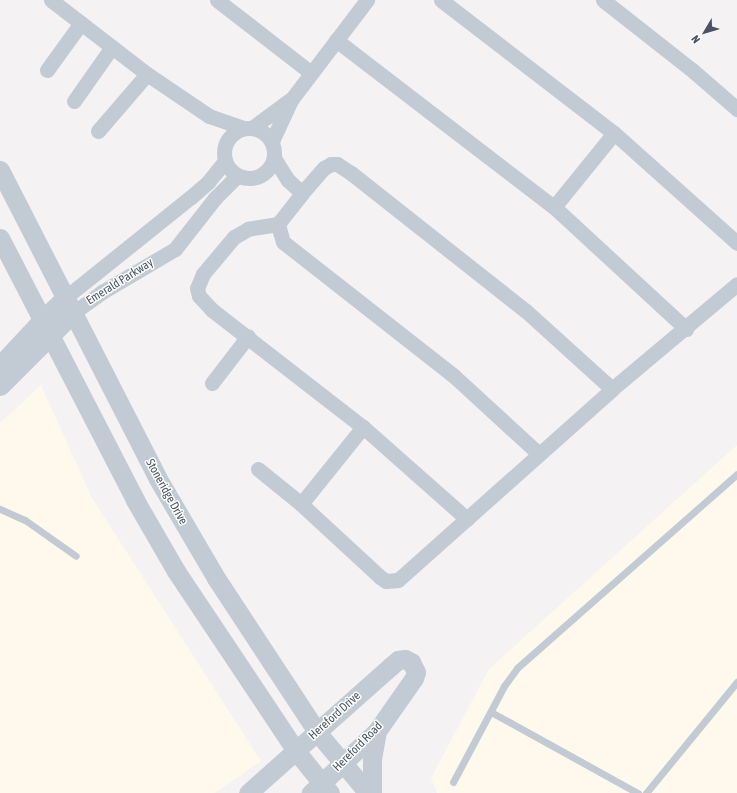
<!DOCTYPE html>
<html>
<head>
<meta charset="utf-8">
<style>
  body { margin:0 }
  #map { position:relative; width:737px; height:793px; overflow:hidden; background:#f4f2f2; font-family:"Asap Condensed",sans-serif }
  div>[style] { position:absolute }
  .commercial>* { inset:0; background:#fef9ec }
  .service>* { height:7px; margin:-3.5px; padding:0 3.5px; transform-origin:3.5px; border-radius:3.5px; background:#c2cbd4 }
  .minor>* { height:15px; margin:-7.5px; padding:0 7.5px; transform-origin:7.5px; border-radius:7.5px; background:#c2cbd4 }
  .minor>.ring { margin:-7.5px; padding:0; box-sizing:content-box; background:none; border:15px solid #c2cbd4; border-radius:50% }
  .tertiary>* { height:19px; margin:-9.5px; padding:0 9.5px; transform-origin:9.5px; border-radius:9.5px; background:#c2cbd4 }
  span { translate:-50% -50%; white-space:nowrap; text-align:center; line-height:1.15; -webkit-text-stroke:3px #fff; paint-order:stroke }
  .street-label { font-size:12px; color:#485461 }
  .north { position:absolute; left:685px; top:12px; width:40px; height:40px; -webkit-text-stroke:3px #fff; paint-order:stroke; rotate:232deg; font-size:11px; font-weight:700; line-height:16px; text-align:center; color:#485461 }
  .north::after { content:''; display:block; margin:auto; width:14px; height:18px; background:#485461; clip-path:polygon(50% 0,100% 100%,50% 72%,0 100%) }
</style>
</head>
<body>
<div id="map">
  <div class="commercial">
    <div style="clip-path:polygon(41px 385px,92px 498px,261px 761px,215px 793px,0 793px,0 423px)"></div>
    <div style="clip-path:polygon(737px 445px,737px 793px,437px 793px,431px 778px,489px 669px)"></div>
  </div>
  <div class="service">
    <div style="left:0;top:509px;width:27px;rotate:24deg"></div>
    <div style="left:25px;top:520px;width:62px;rotate:35.2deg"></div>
    <div style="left:491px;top:712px;width:168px;rotate:28.9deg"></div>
    <div style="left:453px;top:782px;width:109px;rotate:-62deg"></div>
    <div style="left:504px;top:686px;width:22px;rotate:-54deg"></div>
    <div style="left:517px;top:668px;width:293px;rotate:-41.4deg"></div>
    <div style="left:646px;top:793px;width:144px;rotate:-50.7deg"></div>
  </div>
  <div class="minor">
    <div style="left:51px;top:0;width:121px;rotate:37.6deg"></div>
    <div style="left:147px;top:74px;width:75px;rotate:34.1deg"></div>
    <div style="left:209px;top:116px;width:36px;rotate:19deg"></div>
    <div style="left:217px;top:0;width:119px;rotate:37.8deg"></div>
    <div style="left:441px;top:0;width:218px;rotate:37.6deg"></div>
    <div style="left:614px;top:133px;width:165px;rotate:41.8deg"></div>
    <div style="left:603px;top:0;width:113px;rotate:38.2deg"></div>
    <div style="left:692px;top:70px;width:60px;rotate:40.9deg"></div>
    <div style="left:336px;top:40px;width:275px;rotate:37.5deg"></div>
    <div style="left:554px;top:207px;width:180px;rotate:42.7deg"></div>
    <div style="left:47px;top:70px;width:58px;rotate:-54.1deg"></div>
    <div style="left:74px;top:101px;width:66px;rotate:-54.9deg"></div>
    <div class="ring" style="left:224px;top:128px;width:35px;height:35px"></div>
    <div style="left:252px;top:128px;width:47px;rotate:-36.4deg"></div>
    <div style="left:98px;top:131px;width:75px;rotate:-49.3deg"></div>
    <div style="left:272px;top:141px;width:45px;rotate:-65.1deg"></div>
    <div style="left:291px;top:100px;width:126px;rotate:-52.8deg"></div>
    <div style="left:274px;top:158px;width:26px;rotate:58deg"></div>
    <div style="left:288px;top:180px;width:19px;rotate:43deg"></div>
    <div style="left:554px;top:207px;width:95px;rotate:-51deg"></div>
    <div style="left:278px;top:224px;width:30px;rotate:171deg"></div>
    <div style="left:248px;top:229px;width:16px;rotate:150deg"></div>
    <div style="left:234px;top:237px;width:48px;rotate:130deg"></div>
    <div style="left:203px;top:274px;width:15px;rotate:113deg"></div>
    <div style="left:197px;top:288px;width:8px;rotate:76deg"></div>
    <div style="left:199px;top:296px;width:19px;rotate:47deg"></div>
    <div style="left:212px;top:310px;width:191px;rotate:37.8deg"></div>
    <div style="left:363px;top:427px;width:139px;rotate:41.5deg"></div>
    <div style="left:66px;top:297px;width:160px;rotate:-38.7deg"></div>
    <div style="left:191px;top:197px;width:23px;rotate:-41deg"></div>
    <div style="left:208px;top:182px;width:27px;rotate:-51deg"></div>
    <div style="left:73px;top:313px;width:36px;rotate:-36deg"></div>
    <div style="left:102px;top:292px;width:85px;rotate:-30.5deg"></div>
    <div style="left:175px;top:249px;width:65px;rotate:-51.9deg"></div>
    <div style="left:215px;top:198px;width:31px;rotate:-45deg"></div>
    <div style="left:212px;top:383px;width:59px;rotate:-52.5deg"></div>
    <div style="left:539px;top:454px;width:115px;rotate:-137.5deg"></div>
    <div style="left:454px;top:376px;width:217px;rotate:-141.9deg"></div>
    <div style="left:283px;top:242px;width:19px;rotate:-106deg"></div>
    <div style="left:278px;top:224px;width:39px;rotate:-52deg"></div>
    <div style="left:302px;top:193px;width:33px;rotate:-49deg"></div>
    <div style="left:324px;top:168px;width:8px;rotate:-30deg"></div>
    <div style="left:331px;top:164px;width:6px"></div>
    <div style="left:337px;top:164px;width:17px;rotate:33deg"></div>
    <div style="left:351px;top:173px;width:223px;rotate:38.3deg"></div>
    <div style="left:526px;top:311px;width:116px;rotate:42.2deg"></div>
    <div style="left:258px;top:469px;width:55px;rotate:39.1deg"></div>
    <div style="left:301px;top:504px;width:108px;rotate:42.7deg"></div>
    <div style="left:380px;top:577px;width:7px;rotate:34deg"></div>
    <div style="left:386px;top:581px;width:12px;rotate:-5deg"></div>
    <div style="left:398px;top:580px;width:287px;rotate:-41.7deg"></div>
    <div style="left:612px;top:389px;width:163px;rotate:-40deg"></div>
    <div style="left:301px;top:504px;width:99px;rotate:-51.2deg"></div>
  </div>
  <div class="tertiary">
    <div style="left:0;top:170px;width:347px;rotate:62.9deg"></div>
    <div style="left:158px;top:479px;width:115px;rotate:59.6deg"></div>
    <div style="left:216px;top:578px;width:184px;rotate:56.7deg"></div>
    <div style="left:317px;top:732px;width:80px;rotate:50.1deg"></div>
    <div style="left:0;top:238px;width:295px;rotate:62.7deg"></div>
    <div style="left:135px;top:500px;width:82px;rotate:60deg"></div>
    <div style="left:176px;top:571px;width:216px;rotate:56.3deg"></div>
    <div style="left:296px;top:751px;width:54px;rotate:51deg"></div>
    <div style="left:0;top:365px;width:63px;rotate:-46.9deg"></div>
    <div style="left:43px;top:319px;width:32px;rotate:-44deg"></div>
    <div style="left:0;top:386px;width:103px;rotate:-45deg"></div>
    <div style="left:248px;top:793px;width:191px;rotate:-41.6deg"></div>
    <div style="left:391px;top:666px;width:9px;rotate:-41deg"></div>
    <div style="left:398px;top:660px;width:7px;rotate:-8deg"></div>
    <div style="left:405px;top:659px;width:7px;rotate:27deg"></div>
    <div style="left:411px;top:662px;width:11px;rotate:63deg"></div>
    <div style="left:416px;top:672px;width:6px;rotate:108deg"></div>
    <div style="left:414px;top:678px;width:65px;rotate:124.9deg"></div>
    <div style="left:377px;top:731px;width:91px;rotate:136.8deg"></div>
    <div style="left:372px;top:793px;width:34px;rotate:-90deg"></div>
    <div style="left:372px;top:759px;width:28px;rotate:-80deg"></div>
  </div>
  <div class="street-label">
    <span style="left:120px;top:282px;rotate:-32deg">Emerald Parkway</span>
    <span style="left:166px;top:492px;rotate:61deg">Stoneridge Drive</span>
    <span style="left:335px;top:716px;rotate:-42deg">Hereford Drive</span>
    <span style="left:358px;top:747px;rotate:-45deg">Hereford Road</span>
  </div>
  <div class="north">N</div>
</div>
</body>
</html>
